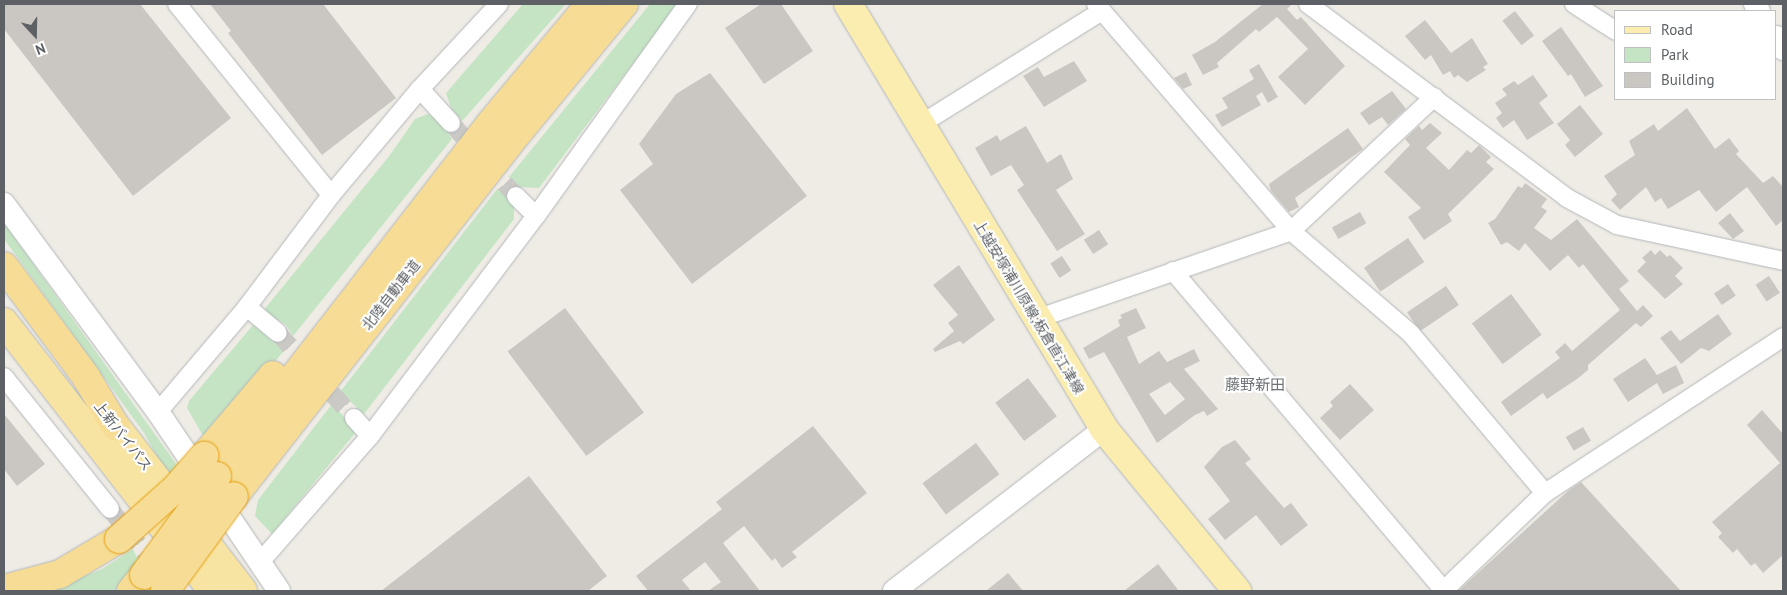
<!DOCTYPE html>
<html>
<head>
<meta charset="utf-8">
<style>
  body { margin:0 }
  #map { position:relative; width:1787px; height:595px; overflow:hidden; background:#efece6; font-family:"PT Sans","Noto Sans JP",sans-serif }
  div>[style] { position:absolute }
  .green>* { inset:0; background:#c4e4c4 }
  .building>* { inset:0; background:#cac7c2; transform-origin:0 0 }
  .minor-tunnel>* { height:18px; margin-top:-9px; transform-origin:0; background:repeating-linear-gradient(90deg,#cac9c6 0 18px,transparent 0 27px) }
  .roads { filter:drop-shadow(0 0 1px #b3b6b9) drop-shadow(0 0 1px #b3b6b9) }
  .minor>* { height:18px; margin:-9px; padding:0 9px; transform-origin:9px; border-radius:9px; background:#fff }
  .tertiary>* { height:22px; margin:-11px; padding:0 11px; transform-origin:11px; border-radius:11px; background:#fff }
  .primary>* { height:28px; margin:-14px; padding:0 14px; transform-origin:14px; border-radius:14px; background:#faedaf }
  .trunk>* { height:28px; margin:-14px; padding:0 14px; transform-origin:14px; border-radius:14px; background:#f8e4a2 }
  .motorway>* { height:28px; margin:-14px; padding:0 14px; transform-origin:14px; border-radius:14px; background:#f6dc95 }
  .bridges { filter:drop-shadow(0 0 1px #e5a00f) drop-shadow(0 0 1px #e5a00f) }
  .motorway-bridge>* { height:28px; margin:-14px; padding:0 14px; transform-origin:14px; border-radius:14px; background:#f6dc95 }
  span { translate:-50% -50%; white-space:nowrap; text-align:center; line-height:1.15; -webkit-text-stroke:4px #fff; paint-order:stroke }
  .street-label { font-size:14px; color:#5d6165 }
  .neighbourhood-label { font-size:15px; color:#6e7377 }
  .frame { position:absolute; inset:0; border:5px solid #5d6165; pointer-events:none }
  .legend { position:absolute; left:1614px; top:10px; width:162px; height:90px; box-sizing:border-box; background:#fff; border:1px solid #bec0c1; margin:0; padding:6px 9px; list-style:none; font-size:15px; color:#5d6165 }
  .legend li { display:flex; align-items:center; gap:10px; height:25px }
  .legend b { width:25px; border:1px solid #bec0c1 }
  .north { position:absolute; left:10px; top:10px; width:50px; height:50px; -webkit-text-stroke:4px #fff; paint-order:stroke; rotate:159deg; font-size:14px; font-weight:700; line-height:20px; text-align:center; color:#5d6165 }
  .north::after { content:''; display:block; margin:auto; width:18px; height:22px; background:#5d6165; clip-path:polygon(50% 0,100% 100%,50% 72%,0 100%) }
</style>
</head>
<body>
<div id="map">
  <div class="green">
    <div style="clip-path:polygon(523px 4px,566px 4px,462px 121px,451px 108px,446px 93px)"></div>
    <div style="clip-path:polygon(650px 4px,678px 4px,539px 188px,518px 187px,509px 177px)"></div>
    <div style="clip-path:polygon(428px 114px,439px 121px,452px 139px,293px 336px,285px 324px,263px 311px,390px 155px,415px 119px)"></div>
    <div style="clip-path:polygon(498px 188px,514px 206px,514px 219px,364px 414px,340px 392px)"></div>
    <div style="clip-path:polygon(4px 223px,179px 468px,170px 479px,144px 433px,4px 239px)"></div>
    <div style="clip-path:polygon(253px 325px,284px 351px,206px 441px,187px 408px,189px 401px)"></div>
    <div style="clip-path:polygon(332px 404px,351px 424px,355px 433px,272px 534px,255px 516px,258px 500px)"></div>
    <div style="clip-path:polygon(133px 549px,138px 560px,115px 591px,49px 591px,102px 569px)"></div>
  </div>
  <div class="building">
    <div style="clip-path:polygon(4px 4px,140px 4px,231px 118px,133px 196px,4px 29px)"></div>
    <div style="clip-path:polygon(210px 4px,323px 4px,396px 98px,322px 155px,228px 33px,231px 31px)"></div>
    <div style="clip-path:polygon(761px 4px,781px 4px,813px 51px,764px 84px,725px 28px)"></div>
    <div style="clip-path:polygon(1263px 4px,1292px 4px,1287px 9px,1297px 20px,1301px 17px,1345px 66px,1305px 105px,1278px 77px,1308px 49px,1277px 17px,1259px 32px,1256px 29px,1217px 63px,1219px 67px,1203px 75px,1192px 55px,1215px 42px)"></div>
    <div style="left:1515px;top:11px;width:31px;height:16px;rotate:52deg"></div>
    <div style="clip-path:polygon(1425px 20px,1451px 53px,1472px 38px,1488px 64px,1483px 67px,1486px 70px,1467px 82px,1458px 75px,1454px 78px,1450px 71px,1443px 75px,1431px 55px,1425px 60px,1405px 36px)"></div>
    <div style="clip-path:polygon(1561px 27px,1603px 86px,1585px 97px,1571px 74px,1568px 76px,1542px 41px)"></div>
    <div style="clip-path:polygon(1074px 61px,1087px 81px,1044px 107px,1023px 76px,1038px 67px,1044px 77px)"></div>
    <div style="clip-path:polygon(1259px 64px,1278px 97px,1268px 103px,1262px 92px,1256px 96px,1261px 105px,1222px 127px,1215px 115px,1228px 108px,1222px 98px,1254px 79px,1249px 70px)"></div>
    <div style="clip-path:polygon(1186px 72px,1192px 85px,1183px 89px,1174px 78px)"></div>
    <div style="clip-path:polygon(710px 73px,807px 196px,692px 284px,620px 190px,653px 164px,639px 144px,676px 94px)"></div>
    <div style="clip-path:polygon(1533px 75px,1548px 96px,1539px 103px,1554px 123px,1527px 140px,1514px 120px,1503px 128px,1496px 118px,1502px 113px,1495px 103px,1507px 95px,1502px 89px,1514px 81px,1518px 85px)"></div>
    <div style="clip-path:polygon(1392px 91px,1406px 109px,1388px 125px,1382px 117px,1369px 125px,1360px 113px)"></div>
    <div style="clip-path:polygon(1580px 105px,1603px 134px,1575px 157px,1565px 145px,1570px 140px,1557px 124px)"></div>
    <div style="clip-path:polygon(1687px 108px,1715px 149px,1729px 138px,1739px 151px,1736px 154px,1763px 183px,1773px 176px,1783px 187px,1783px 220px,1776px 226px,1747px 187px,1716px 212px,1699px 190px,1668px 209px,1661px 198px,1655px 202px,1646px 187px,1620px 210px,1611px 200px,1617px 194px,1604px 176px,1635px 155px,1629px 141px,1654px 124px,1658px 131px)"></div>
    <div style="clip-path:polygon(1430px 123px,1442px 133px,1426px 148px,1449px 170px,1467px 150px,1471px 153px,1479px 145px,1491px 157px,1486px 162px,1494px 169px,1448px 214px,1452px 221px,1424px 240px,1408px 217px,1421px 208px,1384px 172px,1410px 145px,1405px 139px,1419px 126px,1422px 130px)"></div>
    <div style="clip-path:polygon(1026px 126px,1047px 163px,1061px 154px,1073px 179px,1056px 190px,1085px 234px,1057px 251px,1017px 190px,1024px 185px,1011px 165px,991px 176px,975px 148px,997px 135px,1000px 141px)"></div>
    <div style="clip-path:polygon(1348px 128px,1363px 149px,1295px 198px,1299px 207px,1289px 212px,1271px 191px,1269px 184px)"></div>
    <div style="clip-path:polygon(1525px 183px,1547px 199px,1541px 207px,1547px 211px,1534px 228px,1551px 240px,1577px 219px,1629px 281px,1619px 289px,1637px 311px,1643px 305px,1653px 316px,1641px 327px,1636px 323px,1588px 365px,1588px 370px,1577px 379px,1547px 399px,1543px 393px,1511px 416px,1501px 402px,1560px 358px,1555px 352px,1565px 343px,1572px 351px,1620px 310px,1583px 264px,1579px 268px,1568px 255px,1550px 271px,1525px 243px,1519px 251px,1507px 242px,1501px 245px,1488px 223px,1495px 219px,1518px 186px,1522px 188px)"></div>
    <div style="left:1360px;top:212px;width:13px;height:32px;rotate:61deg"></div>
    <div style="clip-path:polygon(1730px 213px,1744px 231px,1733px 239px,1718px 223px)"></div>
    <div style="left:1099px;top:230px;width:17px;height:18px;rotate:57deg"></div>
    <div style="left:1408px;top:238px;width:29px;height:53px;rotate:56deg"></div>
    <div style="clip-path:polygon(1651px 250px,1655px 255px,1660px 250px,1667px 257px,1670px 255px,1683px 268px,1675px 276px,1683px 284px,1665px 299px,1637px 271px,1646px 262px,1642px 258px)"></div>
    <div style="left:1062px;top:256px;width:17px;height:14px;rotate:57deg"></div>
    <div style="clip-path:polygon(959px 265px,995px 320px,963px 344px,960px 341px,935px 352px,933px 349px,954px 331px,948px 323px,958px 315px,933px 285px)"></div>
    <div style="left:1769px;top:276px;width:20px;height:16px;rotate:57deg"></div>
    <div style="left:1728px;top:284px;width:14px;height:17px;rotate:56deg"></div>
    <div style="left:1446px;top:286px;width:23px;height:47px;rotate:56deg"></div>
    <div style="left:1511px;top:294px;width:51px;height:49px;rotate:53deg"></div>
    <div style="left:565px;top:308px;width:131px;height:72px;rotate:53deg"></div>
    <div style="clip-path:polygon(evenodd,1136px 308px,1146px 328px,1127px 337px,1139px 364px,1159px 351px,1167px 362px,1194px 349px,1200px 361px,1184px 369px,1218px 409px,1207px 416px,1204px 411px,1195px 415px,1157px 443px,1104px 352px,1089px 359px,1083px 348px,1120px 326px,1118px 320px,1122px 318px,1120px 315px,1136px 308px,1170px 382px,1185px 399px,1165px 415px,1149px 394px,1170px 382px)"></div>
    <div style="clip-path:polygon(1718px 314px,1732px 334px,1709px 351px,1701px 348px,1681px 364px,1660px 338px,1671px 330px,1680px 341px)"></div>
    <div style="clip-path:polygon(1645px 358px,1657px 375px,1676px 365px,1684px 383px,1663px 394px,1657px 383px,1628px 402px,1613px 379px)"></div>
    <div style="left:1028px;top:378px;width:48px;height:41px;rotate:53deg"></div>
    <div style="clip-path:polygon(1350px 384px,1374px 410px,1340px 440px,1320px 418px,1333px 406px,1330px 402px)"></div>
    <div style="clip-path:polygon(1762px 410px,1783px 434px,1783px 555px,1763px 573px,1755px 563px,1751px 566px,1737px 549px,1733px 553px,1718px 537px,1722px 533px,1712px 522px,1780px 463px,1747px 425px)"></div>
    <div style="clip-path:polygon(4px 414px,45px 464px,17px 486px,4px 469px)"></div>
    <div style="clip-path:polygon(813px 426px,867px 493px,792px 552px,797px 557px,782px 568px,775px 558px,772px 561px,744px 526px,723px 543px,760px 591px,708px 591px,721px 582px,705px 562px,682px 580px,691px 591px,648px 591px,636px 576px,722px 509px,716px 502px)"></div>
    <div style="left:1583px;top:427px;width:16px;height:20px;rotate:60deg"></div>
    <div style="clip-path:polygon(1235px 440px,1251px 459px,1245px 463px,1284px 508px,1291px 503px,1308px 525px,1281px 546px,1256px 515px,1225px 540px,1208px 519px,1230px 501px,1204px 467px,1222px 447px)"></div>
    <div style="left:976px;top:443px;width:39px;height:67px;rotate:53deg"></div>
    <div style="clip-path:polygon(529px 476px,607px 576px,588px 591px,381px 591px)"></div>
    <div style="clip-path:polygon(1581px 482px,1681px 591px,1458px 591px,1568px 491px)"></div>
    <div style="clip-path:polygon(1158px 564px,1179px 591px,1124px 591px)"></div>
    <div style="clip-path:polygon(1008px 573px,1023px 591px,986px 591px)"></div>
  </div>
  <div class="minor-tunnel">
    <div style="left:451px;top:123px;width:98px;rotate:48.3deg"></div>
    <div style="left:278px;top:333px;width:114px;rotate:48.2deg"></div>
    <div style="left:110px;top:509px;width:77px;rotate:51.3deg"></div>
  </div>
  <div class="roads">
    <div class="minor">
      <div style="left:177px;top:4px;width:245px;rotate:51.1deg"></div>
      <div style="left:1096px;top:4px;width:299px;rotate:49.3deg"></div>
      <div style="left:1291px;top:231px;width:158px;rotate:40.6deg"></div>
      <div style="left:1411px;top:334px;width:208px;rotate:49.9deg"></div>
      <div style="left:1308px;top:4px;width:324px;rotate:36.8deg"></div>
      <div style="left:1567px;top:198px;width:57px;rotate:28.4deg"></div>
      <div style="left:1617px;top:225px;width:170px;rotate:12.2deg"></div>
      <div style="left:1574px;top:4px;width:50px;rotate:32.7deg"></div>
      <div style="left:420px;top:89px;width:46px;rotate:47.6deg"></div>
      <div style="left:921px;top:124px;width:213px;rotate:-32deg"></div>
      <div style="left:516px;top:196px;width:28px;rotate:45deg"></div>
      <div style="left:1173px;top:271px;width:419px;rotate:49.7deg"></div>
      <div style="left:247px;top:307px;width:40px;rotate:40deg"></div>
      <div style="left:1036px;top:319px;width:270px;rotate:-19deg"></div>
      <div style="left:1291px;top:231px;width:196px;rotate:-43.1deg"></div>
      <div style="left:4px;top:377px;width:169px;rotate:51.2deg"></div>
      <div style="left:158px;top:412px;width:138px;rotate:-49.7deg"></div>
      <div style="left:247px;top:307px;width:140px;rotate:-53.1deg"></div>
      <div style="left:331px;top:195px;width:138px;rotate:-50deg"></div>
      <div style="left:420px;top:89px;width:116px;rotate:-47.1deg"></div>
      <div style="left:354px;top:418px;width:24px;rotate:48deg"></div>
      <div style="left:261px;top:561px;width:166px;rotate:-48.9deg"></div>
      <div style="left:370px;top:436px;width:276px;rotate:-53deg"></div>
      <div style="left:536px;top:216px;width:261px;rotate:-54.4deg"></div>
      <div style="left:1443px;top:591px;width:141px;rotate:-43.9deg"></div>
      <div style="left:1545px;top:493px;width:285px;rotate:-33.2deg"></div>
    </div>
    <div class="tertiary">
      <div style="left:1755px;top:4px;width:8px;rotate:60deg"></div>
      <div style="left:1776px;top:37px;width:14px;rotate:60deg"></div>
      <div style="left:4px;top:204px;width:259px;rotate:53.5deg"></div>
      <div style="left:158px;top:412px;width:216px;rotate:55.9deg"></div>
      <div style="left:894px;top:591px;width:265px;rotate:-37.6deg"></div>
    </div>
    <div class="primary">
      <div style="left:848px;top:4px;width:496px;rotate:58.9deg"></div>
      <div style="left:1104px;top:429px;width:210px;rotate:50.6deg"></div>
    </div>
    <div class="trunk">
      <div style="left:4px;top:322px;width:341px;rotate:52.2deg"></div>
      <div style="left:101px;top:407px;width:232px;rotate:52.3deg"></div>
    </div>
    <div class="motorway">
      <div style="left:4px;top:266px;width:138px;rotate:53.5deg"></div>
      <div style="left:86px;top:377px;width:58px;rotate:59deg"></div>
      <div style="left:204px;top:456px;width:106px;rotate:-49.6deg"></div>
      <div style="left:217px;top:476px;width:444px;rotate:-52.2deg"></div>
      <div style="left:489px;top:125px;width:158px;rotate:-50.1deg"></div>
      <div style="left:234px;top:496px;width:445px;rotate:-52deg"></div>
      <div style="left:508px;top:145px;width:183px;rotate:-50.6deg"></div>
      <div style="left:4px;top:589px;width:58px;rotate:-15deg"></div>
      <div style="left:60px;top:574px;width:69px;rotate:-30.7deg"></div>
      <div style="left:131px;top:591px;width:21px;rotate:-51deg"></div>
    </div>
  </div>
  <div class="bridges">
    <div class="motorway-bridge">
      <div style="left:119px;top:539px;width:76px;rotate:-41.8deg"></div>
      <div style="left:176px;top:488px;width:43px;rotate:-48.8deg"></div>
      <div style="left:144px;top:575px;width:123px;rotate:-53.6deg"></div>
      <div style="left:165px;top:591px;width:117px;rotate:-54deg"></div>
    </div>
  </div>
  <div class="street-label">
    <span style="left:391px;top:295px;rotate:-52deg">北陸自動車道</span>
    <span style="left:1029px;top:307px;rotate:59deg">上越安塚浦川原線;板倉直江津線</span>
    <span style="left:123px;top:436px;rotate:52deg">上新バイパス</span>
  </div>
  <div class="neighbourhood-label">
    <span style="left:1255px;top:385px">藤野新田</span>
  </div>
  <div class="frame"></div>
  <ul class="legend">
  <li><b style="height:6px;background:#faedaf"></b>Road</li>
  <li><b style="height:14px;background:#c4e4c4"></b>Park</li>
  <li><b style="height:14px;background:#cac7c2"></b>Building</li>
  </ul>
  <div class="north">N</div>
</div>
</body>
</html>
